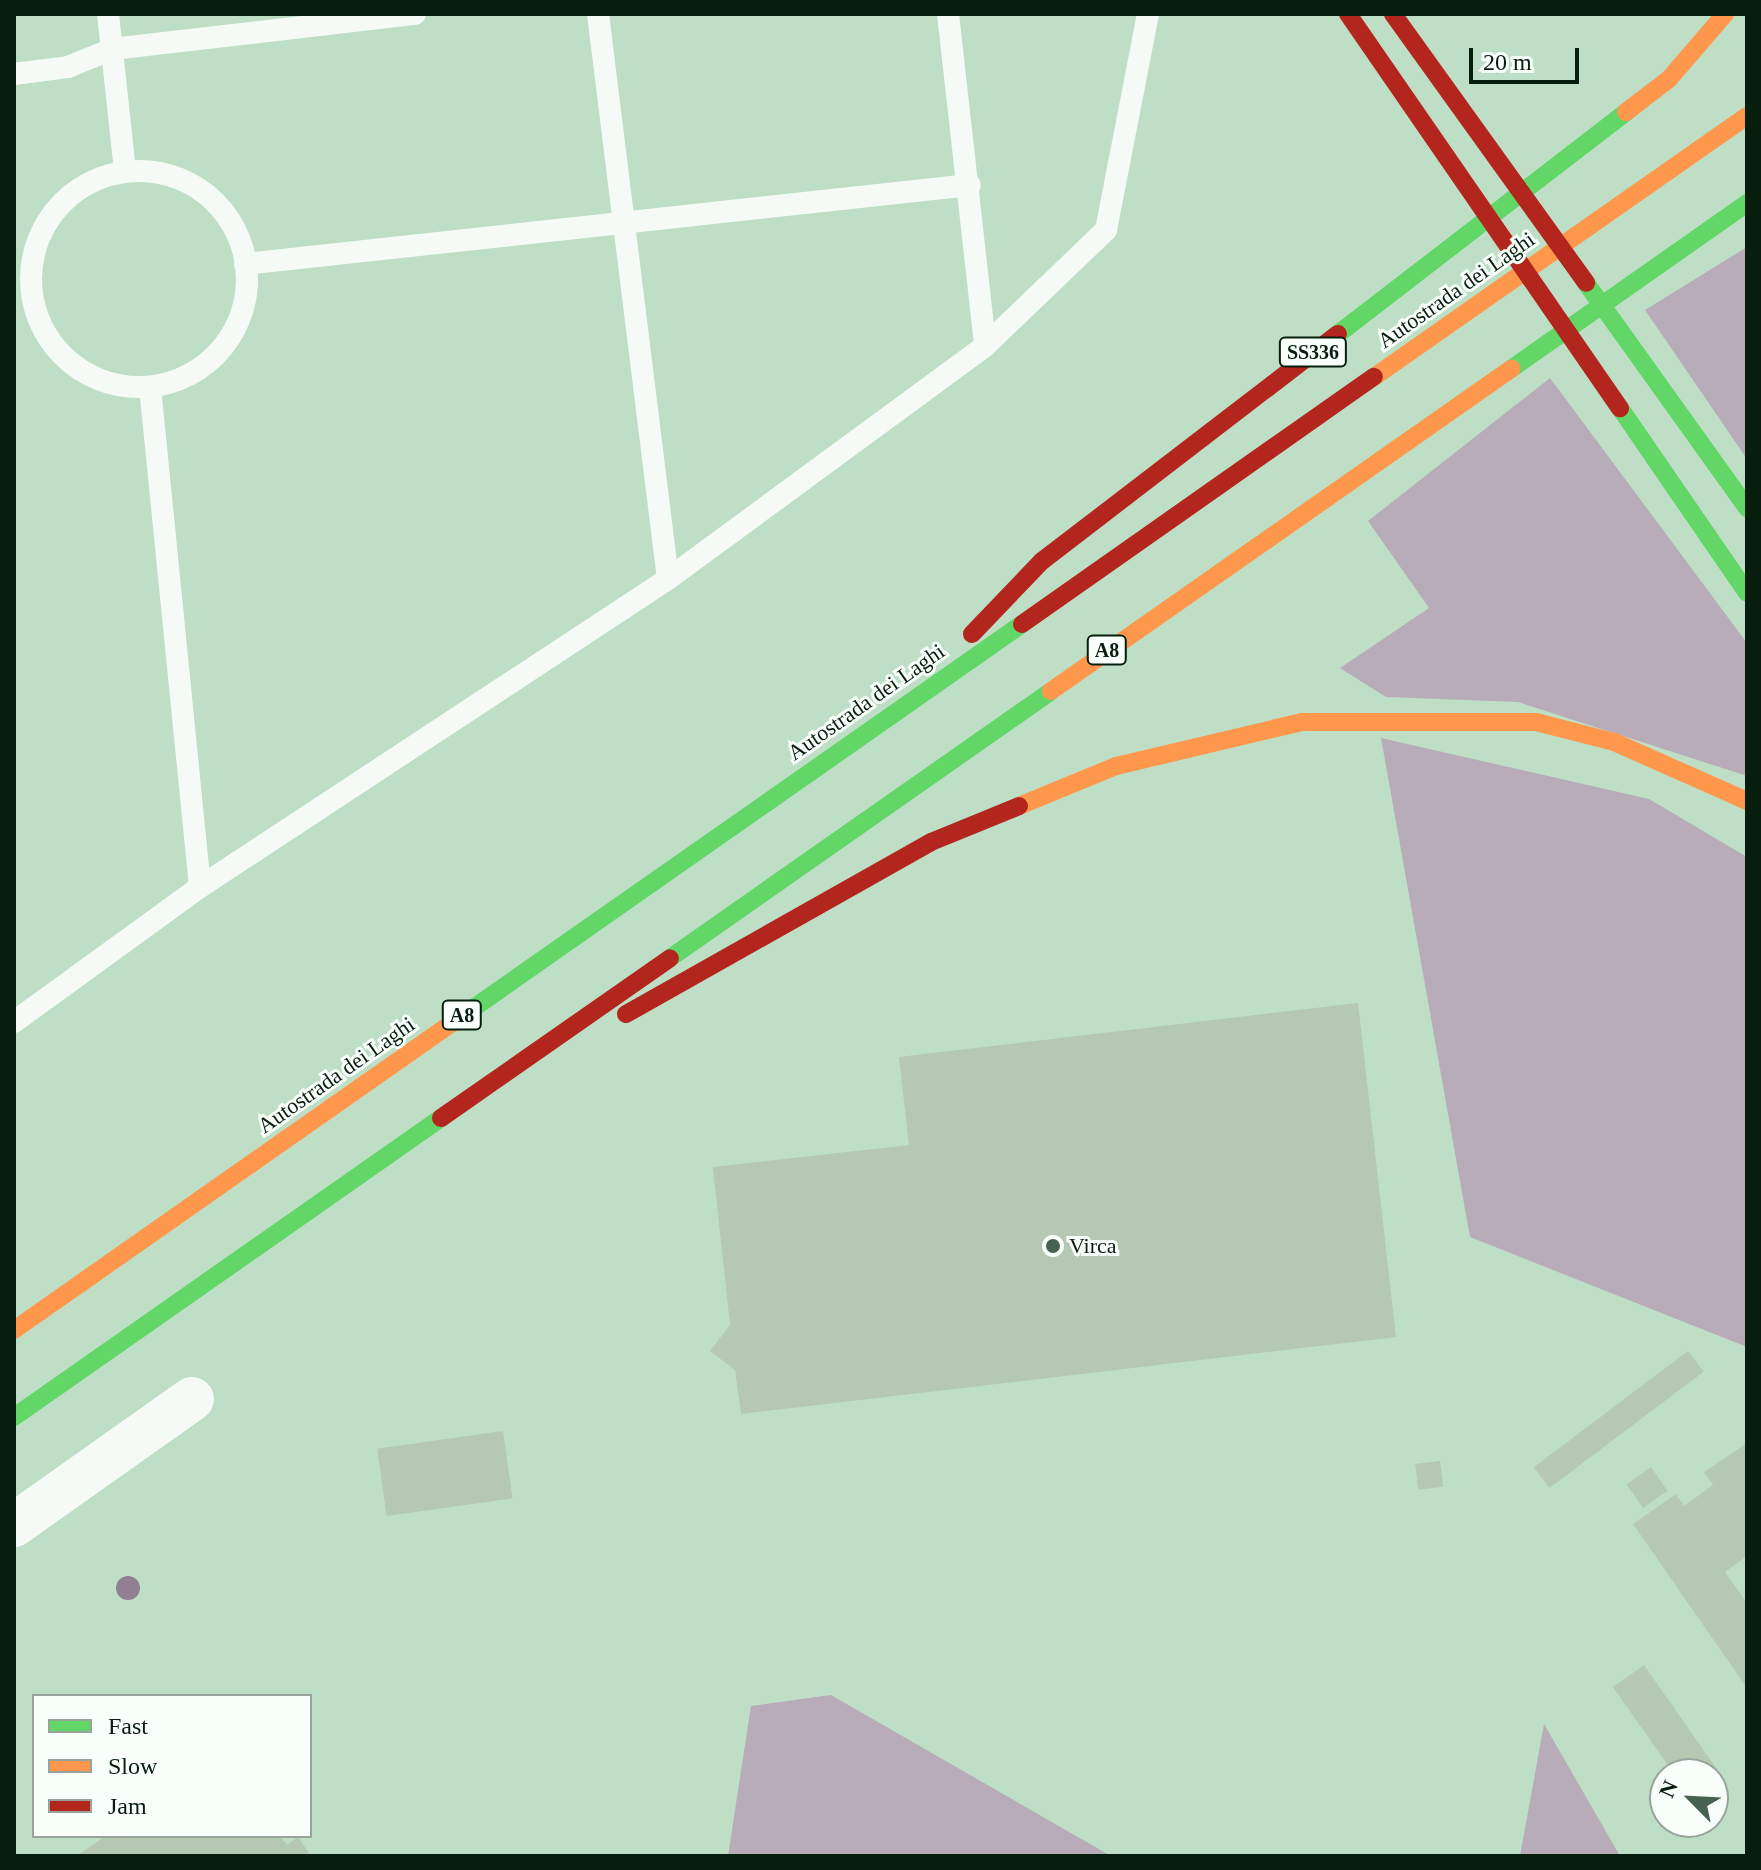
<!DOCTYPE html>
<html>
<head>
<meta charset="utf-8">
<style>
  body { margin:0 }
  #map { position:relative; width:1761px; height:1870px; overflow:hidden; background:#bedfc6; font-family:"Times New Roman",serif }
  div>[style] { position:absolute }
  .forest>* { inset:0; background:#b8acb9 }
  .building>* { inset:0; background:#b4c8b2; transform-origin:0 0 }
  .lane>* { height:22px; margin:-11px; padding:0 11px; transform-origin:11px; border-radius:11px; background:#f5faf6 }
  .lane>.ring { margin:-11px; padding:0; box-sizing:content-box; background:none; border:22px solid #f5faf6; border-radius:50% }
  .street>* { height:44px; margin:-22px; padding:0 22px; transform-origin:22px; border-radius:22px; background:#f5faf6 }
  .fast>* { height:18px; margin:-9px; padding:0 9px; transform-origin:9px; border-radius:9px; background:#63d668 }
  .slow>* { height:18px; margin:-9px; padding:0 9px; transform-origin:9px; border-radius:9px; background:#ff974d }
  .jam>* { height:18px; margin:-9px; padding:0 9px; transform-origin:9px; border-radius:9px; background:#b3261e }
  .trees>* { width:24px; height:24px; margin:-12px; border-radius:50%; background:#927f92 }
  .dots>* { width:22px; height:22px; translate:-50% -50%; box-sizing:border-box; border:4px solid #f8fef9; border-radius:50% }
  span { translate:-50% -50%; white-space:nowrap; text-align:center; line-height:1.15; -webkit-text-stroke:6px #f8fef9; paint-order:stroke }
  .shield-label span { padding:2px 6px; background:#f8fef9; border:2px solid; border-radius:6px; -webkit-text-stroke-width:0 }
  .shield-label { font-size:20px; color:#071e0e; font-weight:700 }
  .street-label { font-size:22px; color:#071e0e }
  .poi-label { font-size:22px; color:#071e0e }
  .left { translate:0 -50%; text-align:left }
  .frame { position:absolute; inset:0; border:16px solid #071e0e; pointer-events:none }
  .legend { position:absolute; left:32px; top:1694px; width:280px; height:144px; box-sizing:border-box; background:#f8fef9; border:2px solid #98a49b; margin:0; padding:10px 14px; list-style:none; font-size:24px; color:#071e0e }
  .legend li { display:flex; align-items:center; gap:16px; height:40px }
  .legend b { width:40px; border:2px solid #98a49b }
  .north { position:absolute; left:1649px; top:1758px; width:80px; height:80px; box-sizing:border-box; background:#f8fef9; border:2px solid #98a49b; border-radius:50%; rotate:294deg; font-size:22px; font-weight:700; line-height:32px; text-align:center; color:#071e0e }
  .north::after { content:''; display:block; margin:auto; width:28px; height:36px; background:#47624e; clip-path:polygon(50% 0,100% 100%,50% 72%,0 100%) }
  .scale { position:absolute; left:1469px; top:48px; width:110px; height:36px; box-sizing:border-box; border:4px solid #071e0e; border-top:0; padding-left:10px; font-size:24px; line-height:28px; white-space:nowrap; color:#071e0e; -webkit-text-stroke:6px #f8fef9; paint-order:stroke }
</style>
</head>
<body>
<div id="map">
  <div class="forest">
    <div style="clip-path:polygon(1747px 247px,1747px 459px,1645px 310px)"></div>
    <div style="clip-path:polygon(1550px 378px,1747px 643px,1747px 776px,1518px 702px,1386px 697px,1340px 668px,1429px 608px,1368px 521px)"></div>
    <div style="clip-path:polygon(1381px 738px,1649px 799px,1747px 857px,1747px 1347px,1470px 1237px)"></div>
    <div style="clip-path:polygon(831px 1695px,1111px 1856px,728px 1856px,751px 1706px)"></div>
    <div style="clip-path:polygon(1544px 1724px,1620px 1856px,1520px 1856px)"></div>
  </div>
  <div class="building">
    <div style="clip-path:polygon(1358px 1003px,1396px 1337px,741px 1414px,735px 1370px,710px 1351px,730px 1325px,713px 1167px,909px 1145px,899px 1057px)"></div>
    <div style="left:1688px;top:1351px;width:26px;height:193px;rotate:53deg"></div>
    <div style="left:503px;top:1431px;width:68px;height:127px;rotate:82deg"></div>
    <div style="clip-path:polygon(1747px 1443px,1747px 1556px,1725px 1572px,1747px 1603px,1747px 1688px,1633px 1524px,1676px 1494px,1684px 1506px,1713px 1485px,1704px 1472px)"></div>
    <div style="left:1440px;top:1461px;width:26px;height:25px;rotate:83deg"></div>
    <div style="left:1651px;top:1467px;width:29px;height:30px;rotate:55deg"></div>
    <div style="clip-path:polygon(1644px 1665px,1721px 1775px,1713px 1781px,1713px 1774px,1674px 1774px,1613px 1687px)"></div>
    <div style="clip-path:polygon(105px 1836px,280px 1836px,287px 1845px,298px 1837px,311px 1856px,77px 1856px)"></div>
  </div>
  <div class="lane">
    <div style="left:108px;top:14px;width:158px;rotate:83.8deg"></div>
    <div style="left:598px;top:14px;width:569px;rotate:82.94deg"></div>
    <div style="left:948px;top:14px;width:334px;rotate:83.6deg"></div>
    <div style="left:14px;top:74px;width:54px;rotate:-7.4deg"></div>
    <div style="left:68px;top:67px;width:48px;rotate:-22.2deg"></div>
    <div style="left:112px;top:49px;width:305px;rotate:-6.6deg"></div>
    <div class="ring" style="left:31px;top:171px;width:194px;height:194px"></div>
    <div style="left:245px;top:264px;width:729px;rotate:-6.22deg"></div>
    <div style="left:150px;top:387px;width:502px;rotate:84.29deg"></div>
    <div style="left:14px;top:1022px;width:230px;rotate:-36deg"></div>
    <div style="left:200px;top:887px;width:560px;rotate:-33.35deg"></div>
    <div style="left:668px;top:579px;width:393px;rotate:-36.3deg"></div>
    <div style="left:985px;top:346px;width:168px;rotate:-43.8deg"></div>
    <div style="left:1106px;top:230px;width:220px;rotate:-79deg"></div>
  </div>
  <div class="street">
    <div style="left:14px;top:1525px;width:218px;rotate:-35.3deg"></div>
  </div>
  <div class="fast">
    <div style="left:1586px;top:283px;width:277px;rotate:54.4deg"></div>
    <div style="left:1338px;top:334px;width:364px;rotate:-37.6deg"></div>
    <div style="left:1511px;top:369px;width:289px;rotate:-35.1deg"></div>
    <div style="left:1620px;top:408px;width:224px;rotate:55.5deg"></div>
    <div style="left:670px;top:958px;width:465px;rotate:-35deg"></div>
    <div style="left:452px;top:1023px;width:696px;rotate:-34.99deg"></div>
    <div style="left:14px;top:1417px;width:521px;rotate:-35deg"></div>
  </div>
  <div class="slow">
    <div style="left:1626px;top:112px;width:54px;rotate:-37.5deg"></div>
    <div style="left:1669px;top:79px;width:86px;rotate:-49.3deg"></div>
    <div style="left:1374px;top:377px;width:455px;rotate:-35deg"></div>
    <div style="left:1051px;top:691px;width:562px;rotate:-34.99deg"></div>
    <div style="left:1019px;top:806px;width:105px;rotate:-22.4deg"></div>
    <div style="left:1116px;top:766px;width:191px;rotate:-13.3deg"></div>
    <div style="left:1302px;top:722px;width:234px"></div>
    <div style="left:1536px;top:722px;width:81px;rotate:14.4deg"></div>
    <div style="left:1614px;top:742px;width:145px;rotate:23.9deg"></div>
    <div style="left:14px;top:1330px;width:535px;rotate:-35.03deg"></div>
  </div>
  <div class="jam">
    <div style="left:1348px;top:14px;width:479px;rotate:55.4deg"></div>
    <div style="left:1393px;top:14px;width:331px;rotate:54.3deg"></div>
    <div style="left:1022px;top:624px;width:430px;rotate:-35.1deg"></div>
    <div style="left:972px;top:634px;width:101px;rotate:-46.2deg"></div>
    <div style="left:1042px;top:561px;width:373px;rotate:-37.5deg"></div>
    <div style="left:626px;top:1014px;width:350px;rotate:-29.4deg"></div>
    <div style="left:931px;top:842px;width:95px;rotate:-22.2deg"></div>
    <div style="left:441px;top:1118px;width:279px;rotate:-34.9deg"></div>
  </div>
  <div class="trees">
    <div style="left:128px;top:1588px"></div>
  </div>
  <div class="dots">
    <div style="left:1053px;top:1246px;background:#47624e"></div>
  </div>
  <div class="shield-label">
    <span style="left:1313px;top:352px">SS336</span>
    <span style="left:1107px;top:650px">A8</span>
    <span style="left:462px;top:1015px">A8</span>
  </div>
  <div class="street-label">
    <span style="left:1456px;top:290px;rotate:-35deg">Autostrada dei Laghi</span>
    <span style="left:866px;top:702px;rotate:-35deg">Autostrada dei Laghi</span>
    <span style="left:336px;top:1075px;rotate:-35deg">Autostrada dei Laghi</span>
  </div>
  <div class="poi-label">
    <span class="left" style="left:1069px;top:1246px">Virca</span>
  </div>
  <div class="frame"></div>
  <ul class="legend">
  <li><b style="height:10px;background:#63d668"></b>Fast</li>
  <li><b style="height:10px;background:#ff974d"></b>Slow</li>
  <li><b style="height:10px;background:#b3261e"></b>Jam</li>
  </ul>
  <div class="north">N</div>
  <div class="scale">20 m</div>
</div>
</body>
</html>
